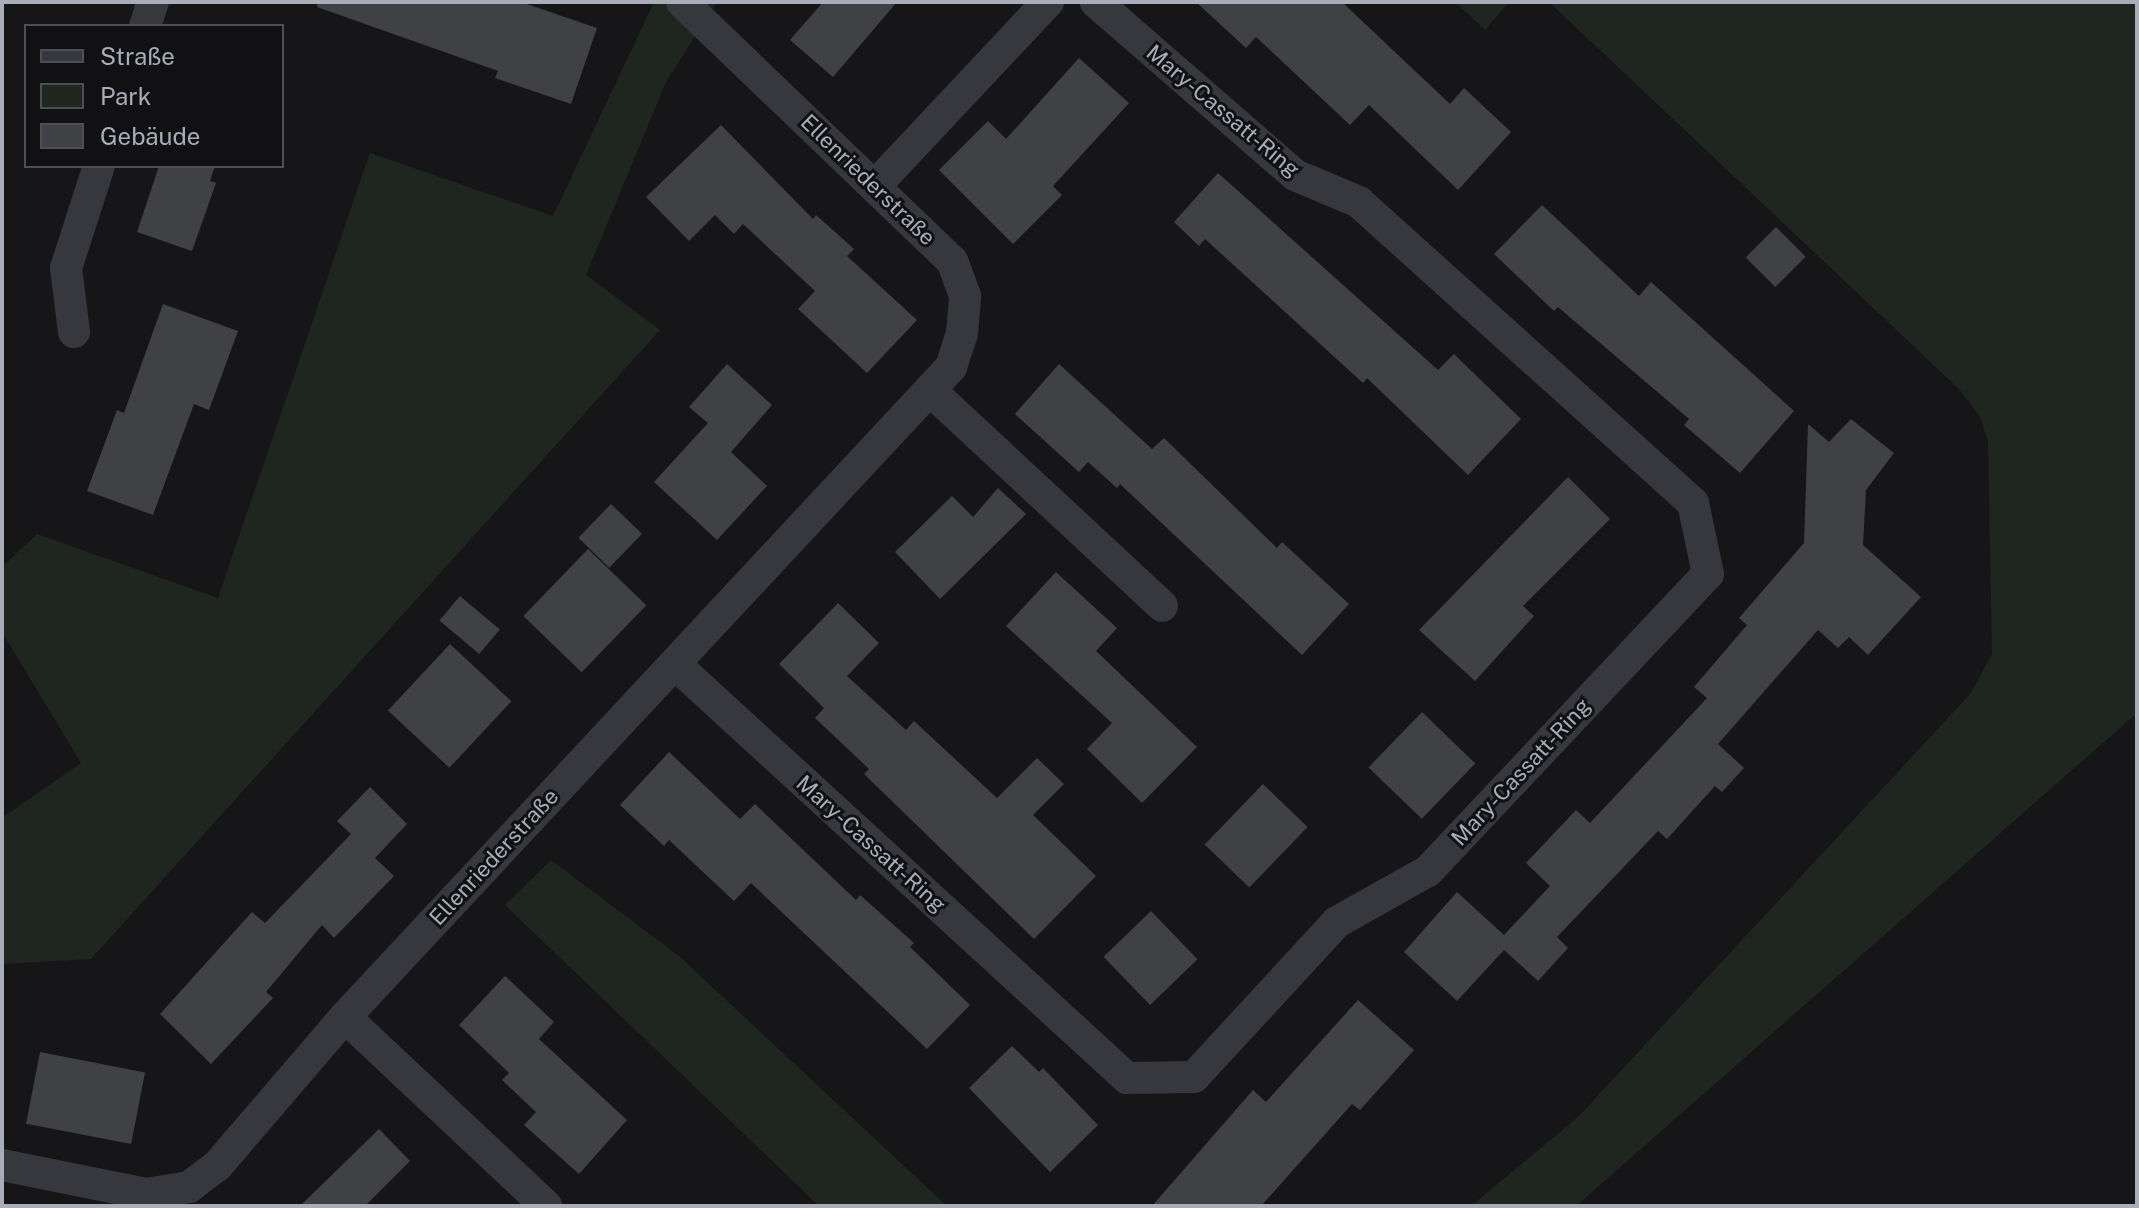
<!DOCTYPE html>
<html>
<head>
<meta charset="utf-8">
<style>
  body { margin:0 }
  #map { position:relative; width:2139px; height:1208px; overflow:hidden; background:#161618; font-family:"Public Sans",sans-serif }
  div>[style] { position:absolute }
  .green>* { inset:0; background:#1e261f }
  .building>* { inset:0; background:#404145; transform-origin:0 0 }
  .street>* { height:32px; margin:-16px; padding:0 16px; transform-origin:16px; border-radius:16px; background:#37383d }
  span { translate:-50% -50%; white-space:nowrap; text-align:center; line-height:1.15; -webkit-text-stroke:6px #111113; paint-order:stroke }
  .street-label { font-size:22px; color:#a8adb8 }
  .frame { position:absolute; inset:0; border:4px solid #a8adb8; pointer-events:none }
  .legend { position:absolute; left:24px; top:24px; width:260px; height:144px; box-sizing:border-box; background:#111113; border:2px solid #4d4f55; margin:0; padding:10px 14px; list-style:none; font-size:24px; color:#a8adb8 }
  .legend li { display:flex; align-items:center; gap:16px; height:40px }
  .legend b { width:40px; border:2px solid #4d4f55 }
</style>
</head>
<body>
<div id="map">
  <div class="green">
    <div style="clip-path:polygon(654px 2px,717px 2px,666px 82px,586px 275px,660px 330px,91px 959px,2px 964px,2px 818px,81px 763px,2px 632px,2px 567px,37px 534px,218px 598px,370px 153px,553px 216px)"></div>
    <div style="clip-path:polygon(1455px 2px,1509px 2px,1485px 30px)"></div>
    <div style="clip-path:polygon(1549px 2px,2137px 2px,2137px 713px,1576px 1206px,1471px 1206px,1578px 1117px,1971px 693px,1992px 654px,1988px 442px,1980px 417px,1960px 390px)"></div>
    <div style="clip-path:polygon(551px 860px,679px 956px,947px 1206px,819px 1206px,505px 905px)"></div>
  </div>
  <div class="building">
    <div style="clip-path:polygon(318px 2px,521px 2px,597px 28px,571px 104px,495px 78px,498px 71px,317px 7px)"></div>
    <div style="clip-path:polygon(823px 2px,897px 2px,833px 77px,790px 40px)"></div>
    <div style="clip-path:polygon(1196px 2px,1342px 2px,1450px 104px,1464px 88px,1511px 132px,1458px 190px,1369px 105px,1350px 125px,1256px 37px,1246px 48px)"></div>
    <div style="clip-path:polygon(1079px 58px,1129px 103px,1053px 186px,1062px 195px,1013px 244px,939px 170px,988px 121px,1006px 139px)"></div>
    <div style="clip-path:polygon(721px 125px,813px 219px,816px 215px,854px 249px,847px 256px,917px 320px,867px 373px,798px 309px,815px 291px,743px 224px,734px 234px,715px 215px,689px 241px,646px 197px)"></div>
    <div style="clip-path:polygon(159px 166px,215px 166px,210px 181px,216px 183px,192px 251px,137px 232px)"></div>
    <div style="clip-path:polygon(1218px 173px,1438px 370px,1454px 354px,1521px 419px,1468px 475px,1367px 378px,1363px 383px,1205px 239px,1199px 246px,1174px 222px)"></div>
    <div style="clip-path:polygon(1542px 205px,1639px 296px,1651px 282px,1794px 411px,1740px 473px,1684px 425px,1689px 419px,1558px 307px,1554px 311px,1494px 254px)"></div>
    <div style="left:1776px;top:227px;width:42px;height:43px;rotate:45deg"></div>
    <div style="clip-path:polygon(163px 304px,238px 331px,209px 410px,194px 404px,153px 515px,87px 491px,117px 410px,124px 413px)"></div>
    <div style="clip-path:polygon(727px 364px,772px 405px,731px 452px,767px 486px,717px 540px,654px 482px,708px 423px,689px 407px)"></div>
    <div style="clip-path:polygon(1059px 364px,1152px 449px,1164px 438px,1277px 548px,1282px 542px,1349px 604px,1302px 655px,1120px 484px,1117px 488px,1088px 462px,1079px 472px,1015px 414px)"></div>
    <div style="clip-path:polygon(1851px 419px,1894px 453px,1866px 490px,1863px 545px,1921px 597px,1868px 655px,1849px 637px,1838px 648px,1818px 630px,1718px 744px,1744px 768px,1722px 792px,1715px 786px,1667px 839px,1658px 831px,1557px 937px,1568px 948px,1538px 981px,1504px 950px,1457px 1001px,1404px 952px,1457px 892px,1504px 935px,1550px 886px,1526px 863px,1576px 810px,1590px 823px,1707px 698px,1694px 687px,1747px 625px,1739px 618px,1804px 543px,1808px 424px,1829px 442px)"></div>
    <div style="clip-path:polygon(1568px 477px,1610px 519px,1523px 606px,1534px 616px,1475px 681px,1419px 630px)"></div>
    <div style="clip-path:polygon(998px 488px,1026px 514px,940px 599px,895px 552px,952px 496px,973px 517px)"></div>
    <div style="left:611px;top:504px;width:43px;height:47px;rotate:44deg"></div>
    <div style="left:588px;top:549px;width:81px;height:93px;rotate:44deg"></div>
    <div style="clip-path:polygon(1056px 572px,1117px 628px,1096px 651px,1197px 747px,1142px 803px,1087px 749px,1112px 723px,1006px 626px)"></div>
    <div style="left:460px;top:596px;width:52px;height:32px;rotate:40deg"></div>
    <div style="clip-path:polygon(838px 603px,879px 643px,847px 676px,906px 730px,914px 721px,997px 798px,1037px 758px,1064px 784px,1033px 815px,1096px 876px,1034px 939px,864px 774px,869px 769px,815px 718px,824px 708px,779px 664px)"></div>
    <div style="left:450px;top:644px;width:84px;height:91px;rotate:43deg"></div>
    <div style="left:1422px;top:712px;width:74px;height:77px;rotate:44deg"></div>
    <div style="clip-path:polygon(669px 752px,740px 819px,755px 804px,856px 900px,860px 895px,914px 943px,910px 947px,970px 1005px,927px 1049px,751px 883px,734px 901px,669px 840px,664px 846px,620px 805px)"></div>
    <div style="left:1263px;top:784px;width:62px;height:84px;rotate:44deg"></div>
    <div style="clip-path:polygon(370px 787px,407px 824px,375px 858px,394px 876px,334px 938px,322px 925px,266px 992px,273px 998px,211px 1064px,160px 1014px,252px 912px,265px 923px,351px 834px,337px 821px)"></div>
    <div style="left:1151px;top:911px;width:67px;height:66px;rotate:46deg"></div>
    <div style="clip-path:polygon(505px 976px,554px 1022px,539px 1039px,627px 1120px,579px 1174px,524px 1125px,536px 1112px,502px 1080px,509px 1073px,459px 1025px)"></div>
    <div style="clip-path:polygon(1358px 1000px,1414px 1050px,1360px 1110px,1352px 1104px,1261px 1206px,1152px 1206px,1253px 1090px,1266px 1102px)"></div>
    <div style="clip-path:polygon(1012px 1046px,1039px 1072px,1043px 1068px,1098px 1125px,1050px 1172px,969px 1088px)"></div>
    <div style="left:40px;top:1052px;width:107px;height:73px;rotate:11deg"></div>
    <div style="clip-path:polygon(379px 1129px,410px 1161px,365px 1206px,300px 1206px)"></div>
  </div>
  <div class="street">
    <div style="left:145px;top:26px;width:25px;rotate:-72deg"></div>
    <div style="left:875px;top:186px;width:253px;rotate:-46.8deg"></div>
    <div style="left:74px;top:332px;width:64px;rotate:-97.1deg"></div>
    <div style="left:66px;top:268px;width:107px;rotate:-72.1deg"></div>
    <div style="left:932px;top:392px;width:314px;rotate:42.9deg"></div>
    <div style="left:677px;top:666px;width:610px;rotate:42.48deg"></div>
    <div style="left:1127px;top:1078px;width:67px;rotate:-0.9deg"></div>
    <div style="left:1194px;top:1077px;width:211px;rotate:-47.3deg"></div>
    <div style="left:1337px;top:922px;width:104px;rotate:-29.3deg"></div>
    <div style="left:1428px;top:871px;width:408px;rotate:-46.7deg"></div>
    <div style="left:1708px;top:574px;width:73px;rotate:-101.9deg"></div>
    <div style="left:1693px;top:503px;width:450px;rotate:-138deg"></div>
    <div style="left:1359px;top:202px;width:69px;rotate:-157.1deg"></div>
    <div style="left:1295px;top:175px;width:264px;rotate:-139deg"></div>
    <div style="left:345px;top:1017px;width:276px;rotate:43.2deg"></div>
    <div style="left:2px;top:1165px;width:147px;rotate:11.4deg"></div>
    <div style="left:146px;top:1194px;width:44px;rotate:-9.2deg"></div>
    <div style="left:189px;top:1187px;width:36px;rotate:-37deg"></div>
    <div style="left:218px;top:1165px;width:195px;rotate:-49.4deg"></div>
    <div style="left:345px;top:1017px;width:889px;rotate:-47.01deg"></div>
    <div style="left:951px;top:367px;width:36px;rotate:-72deg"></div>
    <div style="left:962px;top:333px;width:37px;rotate:-85deg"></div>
    <div style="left:965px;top:296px;width:37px;rotate:-110deg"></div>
    <div style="left:952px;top:261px;width:374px;rotate:-136.2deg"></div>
  </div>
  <div class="street-label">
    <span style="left:1223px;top:111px;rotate:40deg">Mary-Cassatt-Ring</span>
    <span style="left:868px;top:180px;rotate:44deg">Ellenriederstraße</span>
    <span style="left:1521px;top:772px;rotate:-47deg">Mary-Cassatt-Ring</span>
    <span style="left:871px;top:844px;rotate:42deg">Mary-Cassatt-Ring</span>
    <span style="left:494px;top:857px;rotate:-47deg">Ellenriederstraße</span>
  </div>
  <div class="frame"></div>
  <ul class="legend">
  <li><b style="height:10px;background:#37383d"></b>Straße</li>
  <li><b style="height:22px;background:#1e261f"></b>Park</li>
  <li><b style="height:22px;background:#404145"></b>Gebäude</li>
  </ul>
</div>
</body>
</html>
